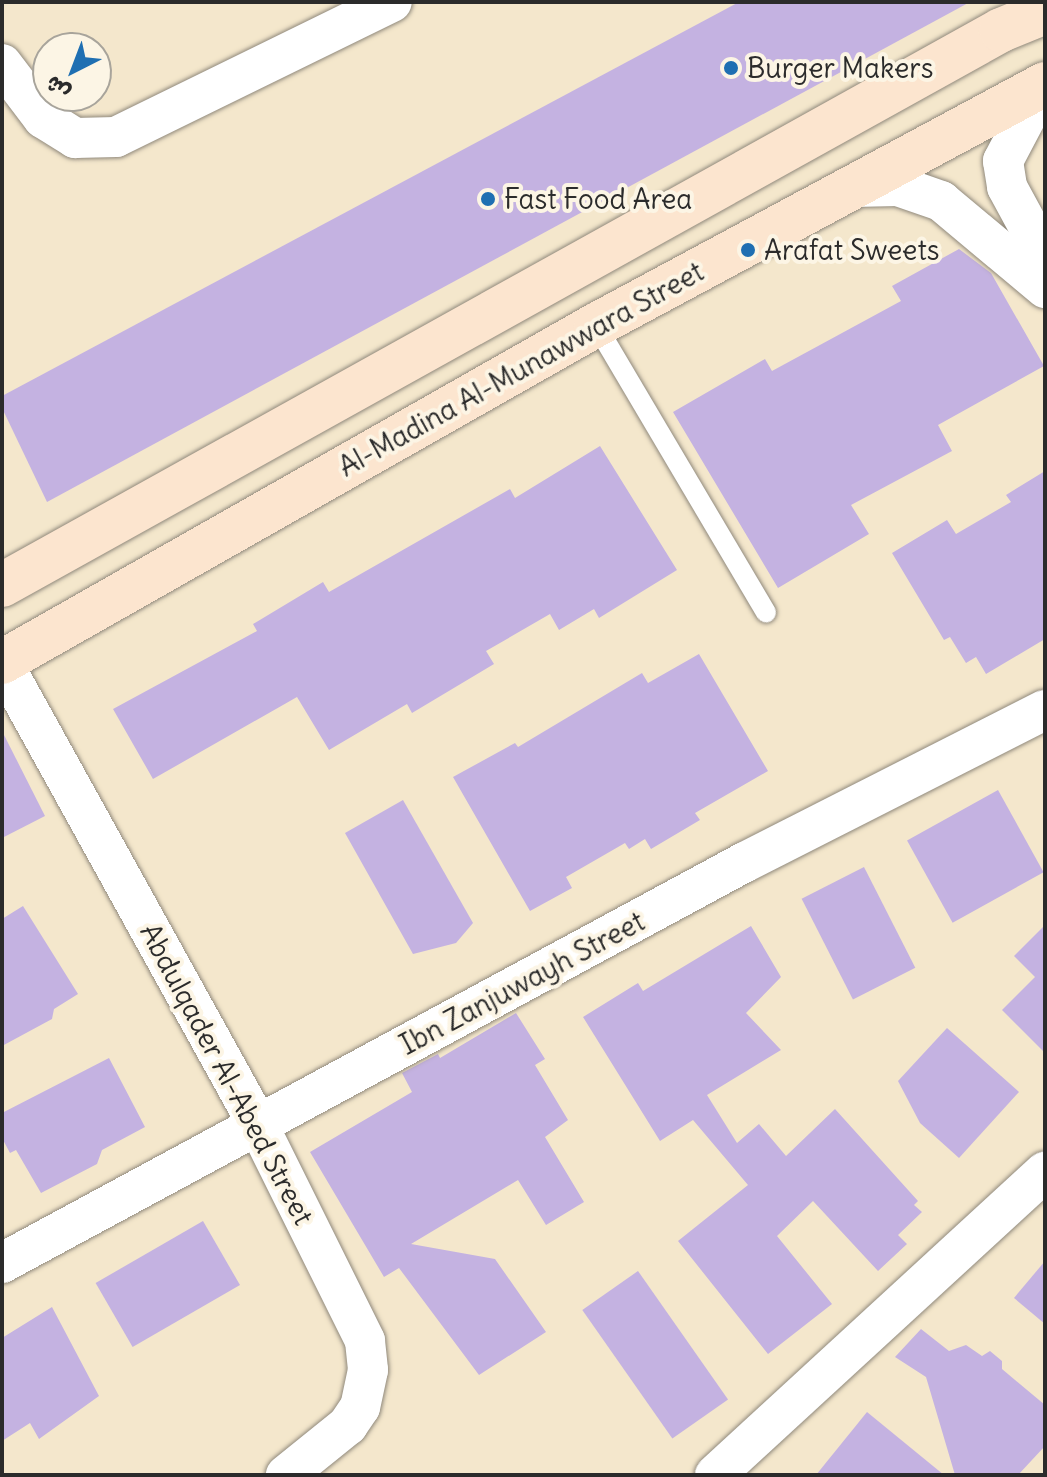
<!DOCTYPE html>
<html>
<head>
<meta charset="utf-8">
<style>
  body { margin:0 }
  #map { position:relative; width:1047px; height:1477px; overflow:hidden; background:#f4e7cc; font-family:Delius,"Playpen Sans Arabic",sans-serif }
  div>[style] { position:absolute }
  .building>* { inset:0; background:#c4b2e1; transform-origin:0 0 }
  .roads { filter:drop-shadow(0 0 2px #90897c) drop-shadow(0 0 2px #90897c) }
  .lane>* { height:20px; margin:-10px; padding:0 10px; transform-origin:10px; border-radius:10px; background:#fff }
  .street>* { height:40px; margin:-20px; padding:0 20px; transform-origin:20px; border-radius:20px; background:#fff }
  .secondary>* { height:44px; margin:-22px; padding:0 22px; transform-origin:22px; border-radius:22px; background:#fce5cf }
  .dots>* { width:22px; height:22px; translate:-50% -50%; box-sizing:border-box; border:4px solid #fcf5e5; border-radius:50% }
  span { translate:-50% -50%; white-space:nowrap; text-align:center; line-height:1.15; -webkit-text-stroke:8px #fcf5e5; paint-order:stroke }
  .poi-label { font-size:28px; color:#2b2b2b }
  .left { translate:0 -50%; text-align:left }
  .street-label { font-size:28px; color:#2b2b2b }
  .frame { position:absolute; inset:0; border:4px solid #2b2b2b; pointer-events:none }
  .north { position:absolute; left:32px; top:32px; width:80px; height:80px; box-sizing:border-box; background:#fcf5e5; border:2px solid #a8a49b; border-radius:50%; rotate:222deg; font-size:22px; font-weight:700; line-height:32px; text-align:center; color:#2b2b2b }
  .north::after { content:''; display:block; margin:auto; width:28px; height:36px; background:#1f6fb2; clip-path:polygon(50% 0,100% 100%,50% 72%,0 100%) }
</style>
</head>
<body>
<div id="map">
  <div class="building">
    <div style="clip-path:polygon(739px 2px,970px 2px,47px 502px,2px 408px,2px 396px)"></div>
    <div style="clip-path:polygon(959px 249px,991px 273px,1044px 366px,938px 425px,952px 451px,851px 505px,869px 534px,778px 588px,673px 412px,765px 359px,772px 371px,901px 301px,892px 286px)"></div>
    <div style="clip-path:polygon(600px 446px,677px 570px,599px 618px,594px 609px,559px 630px,550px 614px,486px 651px,494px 664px,412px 713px,407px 704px,329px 750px,297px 697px,153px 779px,113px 709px,257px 631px,253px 624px,323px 582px,329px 592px,510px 489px,515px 498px)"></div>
    <div style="clip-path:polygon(1045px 471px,1045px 639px,986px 674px,976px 657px,966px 663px,950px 637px,944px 640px,892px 553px,947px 520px,956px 534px,1011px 502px,1006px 495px)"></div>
    <div style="clip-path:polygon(699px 654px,768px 771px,695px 813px,700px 820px,651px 849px,645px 839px,629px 849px,625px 843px,566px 877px,572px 888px,530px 911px,453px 777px,515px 743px,518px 747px,642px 673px,648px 683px)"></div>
    <div style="clip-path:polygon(2px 731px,45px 816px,2px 838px)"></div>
    <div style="left:998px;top:790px;width:94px;height:104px;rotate:61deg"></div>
    <div style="clip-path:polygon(403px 800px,473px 923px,456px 943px,413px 954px,345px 833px)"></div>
    <div style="left:864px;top:867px;width:113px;height:70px;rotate:63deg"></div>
    <div style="clip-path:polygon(23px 906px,78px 994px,54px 1009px,52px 1019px,2px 1046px,2px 919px)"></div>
    <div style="clip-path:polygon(1045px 925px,1045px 1053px,1002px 1010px,1035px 977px,1014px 956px)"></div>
    <div style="clip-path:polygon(751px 926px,781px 977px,746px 1013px,781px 1050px,707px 1095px,737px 1143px,759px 1124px,786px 1156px,835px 1109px,918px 1201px,914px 1205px,922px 1212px,898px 1235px,907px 1244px,878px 1271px,813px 1201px,777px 1236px,832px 1304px,768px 1354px,678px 1241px,748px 1185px,693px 1120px,660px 1141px,583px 1017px,638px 983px,643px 991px)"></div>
    <div style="clip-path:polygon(516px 1013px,545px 1059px,535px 1065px,568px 1120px,545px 1137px,584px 1202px,546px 1225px,518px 1180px,411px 1244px,495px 1259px,546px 1332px,479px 1375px,399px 1268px,384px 1277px,310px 1152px,412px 1092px,402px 1073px,438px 1054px,440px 1058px)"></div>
    <div style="clip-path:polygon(947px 1028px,1019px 1092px,959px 1158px,920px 1123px,898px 1081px)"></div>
    <div style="clip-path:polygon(109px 1058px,145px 1127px,102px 1150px,97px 1164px,41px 1193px,16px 1150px,10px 1153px,2px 1138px,2px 1113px)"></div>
    <div style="left:203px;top:1221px;width:74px;height:124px;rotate:60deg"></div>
    <div style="clip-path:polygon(1045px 1261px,1045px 1324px,1014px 1298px)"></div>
    <div style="left:638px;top:1271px;width:157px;height:68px;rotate:55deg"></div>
    <div style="clip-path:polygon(52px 1307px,99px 1396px,39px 1439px,30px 1423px,2px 1441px,2px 1338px)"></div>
    <div style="clip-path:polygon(921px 1329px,949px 1351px,966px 1345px,982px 1356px,990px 1351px,1002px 1361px,1002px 1369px,1045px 1405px,1045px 1446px,1018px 1475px,955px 1475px,926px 1377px,895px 1357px)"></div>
    <div style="clip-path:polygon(867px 1412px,944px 1475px,816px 1475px)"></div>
  </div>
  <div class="roads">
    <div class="lane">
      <div style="left:596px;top:325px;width:334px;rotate:59.4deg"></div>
    </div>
    <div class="street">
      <div style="left:2px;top:64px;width:68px;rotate:52.8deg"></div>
      <div style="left:43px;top:118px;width:38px;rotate:32deg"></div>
      <div style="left:75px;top:138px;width:41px;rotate:-1.4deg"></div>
      <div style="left:116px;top:137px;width:307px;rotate:-26.1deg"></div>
      <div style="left:1043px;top:85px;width:86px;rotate:117.8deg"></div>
      <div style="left:1003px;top:161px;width:26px;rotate:81deg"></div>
      <div style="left:1007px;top:187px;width:80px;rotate:61.5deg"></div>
      <div style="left:852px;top:187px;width:46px;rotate:-1.2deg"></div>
      <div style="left:898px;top:186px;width:46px;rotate:19.2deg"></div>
      <div style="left:941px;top:201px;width:136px;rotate:39.9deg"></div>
      <div style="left:2px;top:662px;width:529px;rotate:61.06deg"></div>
      <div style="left:258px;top:1125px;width:241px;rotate:63.6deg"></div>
      <div style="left:365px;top:1341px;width:29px;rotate:84deg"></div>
      <div style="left:368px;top:1370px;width:38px;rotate:102deg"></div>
      <div style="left:360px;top:1407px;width:22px;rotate:124deg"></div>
      <div style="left:348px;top:1425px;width:80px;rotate:141.1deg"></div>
      <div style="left:2px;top:1263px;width:844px;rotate:-28.36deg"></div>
      <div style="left:745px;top:862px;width:336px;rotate:-26.9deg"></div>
      <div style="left:715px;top:1475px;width:448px;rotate:-42.6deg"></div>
    </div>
    <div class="secondary">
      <div style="left:2px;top:585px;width:1143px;rotate:-29.05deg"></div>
      <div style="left:1001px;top:30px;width:48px;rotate:-22.2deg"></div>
      <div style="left:2px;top:662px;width:683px;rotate:-29.57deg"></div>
      <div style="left:596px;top:325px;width:510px;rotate:-28.22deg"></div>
    </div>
  </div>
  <div class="dots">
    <div style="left:731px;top:68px;background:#1f6fb2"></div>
    <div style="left:488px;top:199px;background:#1f6fb2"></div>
    <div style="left:748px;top:250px;background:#1f6fb2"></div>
  </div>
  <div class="poi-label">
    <span class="left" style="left:747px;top:68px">Burger Makers</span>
    <span class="left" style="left:504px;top:199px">Fast Food Area</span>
    <span class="left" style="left:764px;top:250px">Arafat Sweets</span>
  </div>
  <div class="street-label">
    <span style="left:521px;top:369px;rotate:-29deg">Al-Madina Al-Munawwara Street</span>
    <span style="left:522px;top:983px;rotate:-28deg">Ibn Zanjuwayh Street</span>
    <span style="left:227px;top:1074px;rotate:62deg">Abdulqader Al-Abed Street</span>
  </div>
  <div class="frame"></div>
  <div class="north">ش</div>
</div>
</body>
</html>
